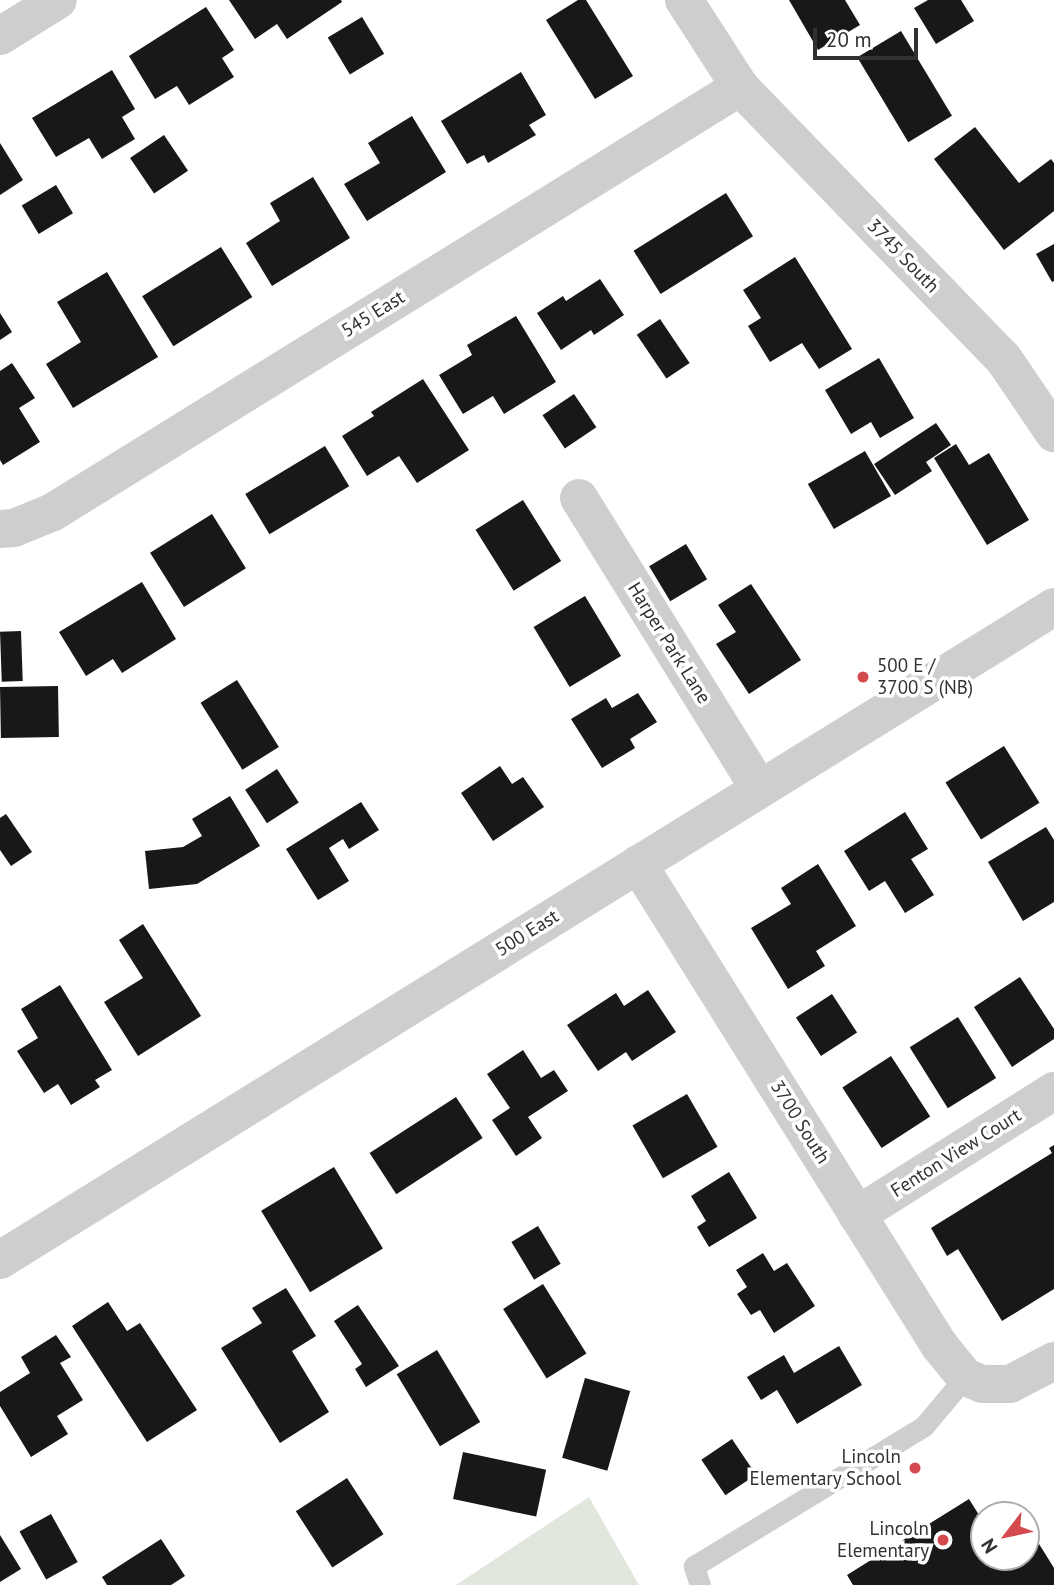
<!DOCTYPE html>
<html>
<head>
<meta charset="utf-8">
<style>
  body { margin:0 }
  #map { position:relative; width:1054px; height:1585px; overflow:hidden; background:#fff; font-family:"PT Sans",sans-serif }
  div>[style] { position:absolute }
  .green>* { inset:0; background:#e1e7dc }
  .building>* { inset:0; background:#181818; transform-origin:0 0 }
  .service>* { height:21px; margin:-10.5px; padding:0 10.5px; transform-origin:10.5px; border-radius:10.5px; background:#cecece }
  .minor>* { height:38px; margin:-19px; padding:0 19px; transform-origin:19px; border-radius:19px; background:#cecece }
  .tertiary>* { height:38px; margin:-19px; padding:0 19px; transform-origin:19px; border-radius:19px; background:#cecece }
  .dots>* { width:19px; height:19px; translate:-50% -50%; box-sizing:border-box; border:4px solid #fff; border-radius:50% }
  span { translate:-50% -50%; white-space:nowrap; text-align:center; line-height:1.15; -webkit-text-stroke:7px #fff; paint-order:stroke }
  .street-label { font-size:19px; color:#313131 }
  .poi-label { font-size:19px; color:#313131 }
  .left { translate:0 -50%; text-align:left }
  .right { translate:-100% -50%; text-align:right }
  .north { position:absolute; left:970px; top:1501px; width:70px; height:70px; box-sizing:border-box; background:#fff; border:2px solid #adadad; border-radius:50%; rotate:238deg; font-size:19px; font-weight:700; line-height:28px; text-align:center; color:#313131 }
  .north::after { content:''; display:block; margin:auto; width:24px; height:32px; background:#d3494d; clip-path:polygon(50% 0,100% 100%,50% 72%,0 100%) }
  .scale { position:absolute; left:813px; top:28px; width:105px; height:32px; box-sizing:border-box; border:4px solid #313131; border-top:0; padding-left:9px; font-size:21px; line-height:24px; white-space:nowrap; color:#313131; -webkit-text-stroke:5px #fff; paint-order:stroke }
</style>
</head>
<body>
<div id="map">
  <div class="green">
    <div style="clip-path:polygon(589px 1497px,639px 1585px,456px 1585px)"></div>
  </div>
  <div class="building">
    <div style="clip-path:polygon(229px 0,341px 0,342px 2px,287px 39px,277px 24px,255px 39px)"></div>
    <div style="clip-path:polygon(578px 0,586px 0,633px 76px,595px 99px,546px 20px)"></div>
    <div style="clip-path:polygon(789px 0,845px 0,860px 25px,818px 50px)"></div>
    <div style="clip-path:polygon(928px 0,961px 0,974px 21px,936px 44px,914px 8px)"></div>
    <div style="clip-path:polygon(206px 7px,234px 50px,222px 58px,234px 77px,189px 105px,177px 86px,155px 99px,129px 56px)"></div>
    <div style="left:362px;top:17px;width:43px;height:40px;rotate:59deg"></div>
    <div style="left:901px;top:31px;width:99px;height:51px;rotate:59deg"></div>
    <div style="clip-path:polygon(112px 70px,135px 109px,122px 117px,135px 139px,102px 159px,89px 138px,56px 157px,32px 118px)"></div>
    <div style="clip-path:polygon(521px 72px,546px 115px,529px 125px,536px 135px,488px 163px,484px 155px,467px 164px,441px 121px)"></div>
    <div style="clip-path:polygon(412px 116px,446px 172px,367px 221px,344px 184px,380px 163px,368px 143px)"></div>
    <div style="clip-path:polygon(975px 127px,1019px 183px,1051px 159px,1054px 163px,1054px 211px,1004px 250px,934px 159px)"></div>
    <div style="left:164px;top:135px;width:43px;height:41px;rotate:56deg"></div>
    <div style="clip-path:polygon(0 143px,23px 180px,0 195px)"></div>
    <div style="clip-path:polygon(313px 177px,350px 238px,272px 286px,246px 243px,280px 221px,270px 203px)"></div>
    <div style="left:56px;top:185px;width:33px;height:40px;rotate:59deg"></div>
    <div style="left:726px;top:193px;width:51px;height:109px;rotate:58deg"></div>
    <div style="clip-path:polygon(1054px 244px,1054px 281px,1052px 282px,1036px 254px)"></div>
    <div style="left:221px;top:247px;width:59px;height:93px;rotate:58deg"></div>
    <div style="clip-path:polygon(795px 257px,852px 349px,819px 369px,802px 343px,770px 362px,748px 326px,761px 318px,743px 290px)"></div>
    <div style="clip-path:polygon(107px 272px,158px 357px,73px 408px,46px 364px,81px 342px,57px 302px)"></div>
    <div style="clip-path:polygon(600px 279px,624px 315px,594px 335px,591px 330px,561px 350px,537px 313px,563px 296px,566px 301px)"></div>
    <div style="clip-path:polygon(0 313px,12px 332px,0 340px)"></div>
    <div style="clip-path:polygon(516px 316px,556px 382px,504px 414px,493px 396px,463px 414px,439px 375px,472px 355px,467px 345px)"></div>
    <div style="left:660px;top:319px;width:53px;height:28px;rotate:56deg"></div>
    <div style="clip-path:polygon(879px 358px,914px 418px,880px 438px,871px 422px,851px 434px,825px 390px)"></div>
    <div style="clip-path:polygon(12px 363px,35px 398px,19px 408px,40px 442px,3px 465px,0 460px,0 371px)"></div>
    <div style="clip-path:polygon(423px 379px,469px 450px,417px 483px,399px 456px,367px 476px,342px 436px,374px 416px,371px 412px)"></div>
    <div style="left:574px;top:394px;width:40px;height:38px;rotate:56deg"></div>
    <div style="clip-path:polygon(936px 423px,951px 445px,926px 462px,932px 471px,895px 495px,874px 464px)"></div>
    <div style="clip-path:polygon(956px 444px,969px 465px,989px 453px,1029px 520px,987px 545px,934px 458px)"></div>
    <div style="left:325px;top:446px;width:47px;height:93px;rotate:59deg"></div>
    <div style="left:865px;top:451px;width:52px;height:66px;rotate:60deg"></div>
    <div style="left:523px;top:500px;width:72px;height:56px;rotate:58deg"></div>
    <div style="left:212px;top:514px;width:64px;height:73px;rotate:58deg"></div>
    <div style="left:686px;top:544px;width:41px;height:43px;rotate:59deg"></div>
    <div style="clip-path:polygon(142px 582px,176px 639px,122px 673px,113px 659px,86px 676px,59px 632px)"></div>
    <div style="clip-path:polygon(751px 584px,801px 660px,749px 694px,716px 644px,736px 632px,718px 605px)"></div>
    <div style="left:585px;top:596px;width:70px;height:60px;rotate:59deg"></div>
    <div style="left:21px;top:631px;width:50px;height:21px;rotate:88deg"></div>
    <div style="left:237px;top:680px;width:79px;height:43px;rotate:58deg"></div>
    <div style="left:58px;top:686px;width:51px;height:58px;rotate:89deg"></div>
    <div style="clip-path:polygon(638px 693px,657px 722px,630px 739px,635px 748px,602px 768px,571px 719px,606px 698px,612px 708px)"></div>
    <div style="left:1004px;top:746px;width:67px;height:69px;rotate:58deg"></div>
    <div style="clip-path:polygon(500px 766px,512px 784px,523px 777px,544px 807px,493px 841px,461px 793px)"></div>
    <div style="left:277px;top:769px;width:40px;height:38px;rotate:57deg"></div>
    <div style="clip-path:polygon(230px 796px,260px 846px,197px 884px,149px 889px,145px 851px,183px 847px,202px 836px,192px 819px)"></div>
    <div style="clip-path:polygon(361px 802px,379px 830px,349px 849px,343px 839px,329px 848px,349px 881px,318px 900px,286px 849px)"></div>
    <div style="clip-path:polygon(905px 812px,928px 849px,911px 859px,934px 895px,905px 913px,885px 881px,869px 891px,844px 851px)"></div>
    <div style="clip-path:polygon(6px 814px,32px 852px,11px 866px,0 850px,0 818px)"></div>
    <div style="clip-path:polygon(1046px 827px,1054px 840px,1054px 902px,1023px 921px,988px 862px)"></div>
    <div style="clip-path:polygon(818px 864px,856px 926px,816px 951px,825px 966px,788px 989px,751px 928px,791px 904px,781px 888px)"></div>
    <div style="clip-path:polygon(143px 924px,201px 1016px,138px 1056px,104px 1002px,143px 978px,119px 940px)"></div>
    <div style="clip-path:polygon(1020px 977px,1054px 1029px,1054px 1039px,1012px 1067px,974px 1007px)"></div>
    <div style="clip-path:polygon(60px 985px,112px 1070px,95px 1080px,100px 1087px,71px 1105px,58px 1084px,44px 1093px,17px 1051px,38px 1038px,21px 1009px)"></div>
    <div style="clip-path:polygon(648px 990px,676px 1032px,632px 1061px,626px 1052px,598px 1071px,567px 1025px,616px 993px,624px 1006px)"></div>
    <div style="left:832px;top:994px;width:46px;height:43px;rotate:57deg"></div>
    <div style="left:958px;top:1017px;width:72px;height:57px;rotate:58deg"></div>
    <div style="clip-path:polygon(523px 1050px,541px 1078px,554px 1070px,568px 1091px,528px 1117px,542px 1138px,516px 1156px,492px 1120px,510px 1108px,487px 1074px)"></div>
    <div style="left:891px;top:1056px;width:72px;height:58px;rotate:57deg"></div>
    <div style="left:687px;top:1094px;width:61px;height:63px;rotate:60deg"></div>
    <div style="left:456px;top:1097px;width:49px;height:103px;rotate:57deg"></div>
    <div style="clip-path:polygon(1054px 1145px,1054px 1289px,1002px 1321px,958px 1249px,947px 1256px,931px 1228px,1052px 1153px,1049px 1148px)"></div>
    <div style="left:334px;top:1167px;width:95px;height:85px;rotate:59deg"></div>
    <div style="clip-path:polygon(729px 1172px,757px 1218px,709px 1247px,697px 1227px,706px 1221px,691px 1196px)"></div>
    <div style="left:538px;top:1226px;width:44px;height:31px;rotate:59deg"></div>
    <div style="clip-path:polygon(763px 1253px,774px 1271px,787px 1263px,815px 1306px,774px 1333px,760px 1310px,751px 1315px,737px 1294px,747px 1287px,736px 1270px)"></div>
    <div style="left:543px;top:1284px;width:82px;height:47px;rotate:58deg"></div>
    <div style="clip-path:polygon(286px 1288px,316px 1336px,292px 1351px,329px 1412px,280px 1443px,221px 1348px,262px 1323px,252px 1308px)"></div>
    <div style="clip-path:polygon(108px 1302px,127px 1331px,140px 1323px,197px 1410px,147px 1442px,72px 1326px)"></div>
    <div style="clip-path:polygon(358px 1305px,399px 1366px,366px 1387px,355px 1369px,362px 1364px,334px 1321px)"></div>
    <div style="clip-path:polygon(56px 1335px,71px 1357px,60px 1363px,83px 1400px,57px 1416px,68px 1434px,31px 1457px,0 1406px,0 1392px,30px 1373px,21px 1357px)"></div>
    <div style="clip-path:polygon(839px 1346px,862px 1385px,797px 1424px,777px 1390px,761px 1400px,747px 1377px,784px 1355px,794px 1373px)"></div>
    <div style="left:437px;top:1350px;width:84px;height:47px;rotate:59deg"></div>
    <div style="left:585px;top:1378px;width:47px;height:83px;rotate:16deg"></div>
    <div style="left:732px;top:1439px;width:43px;height:37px;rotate:56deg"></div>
    <div style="left:463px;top:1452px;width:85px;height:48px;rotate:12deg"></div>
    <div style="left:347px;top:1478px;width:67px;height:61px;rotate:57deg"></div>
    <div style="clip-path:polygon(969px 1499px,984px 1523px,984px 1557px,1026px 1557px,1026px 1523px,1054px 1568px,1054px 1585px,853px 1585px,847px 1575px)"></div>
    <div style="left:51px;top:1514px;width:55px;height:36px;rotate:61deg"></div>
    <div style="clip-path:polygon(0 1535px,21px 1569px,0 1582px)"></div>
    <div style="clip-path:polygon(161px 1539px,185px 1576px,171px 1585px,107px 1585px,102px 1577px)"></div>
  </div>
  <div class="service">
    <div style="left:700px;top:1585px;width:20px;rotate:-108deg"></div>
    <div style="left:694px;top:1566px;width:269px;rotate:-31.3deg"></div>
    <div style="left:924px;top:1426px;width:64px;rotate:-50.1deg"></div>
  </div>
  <div class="minor">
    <div style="left:684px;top:0;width:103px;rotate:57.2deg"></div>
    <div style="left:740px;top:87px;width:378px;rotate:45.9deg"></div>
    <div style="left:1003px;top:358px;width:91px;rotate:55.8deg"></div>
    <div style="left:0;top:36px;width:68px;rotate:-31.8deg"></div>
    <div style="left:579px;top:498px;width:341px;rotate:58.2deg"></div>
    <div style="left:0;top:529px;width:14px;rotate:-4deg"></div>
    <div style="left:14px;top:528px;width:42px;rotate:-22.3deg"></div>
    <div style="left:53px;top:512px;width:808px;rotate:-31.74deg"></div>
    <div style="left:638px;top:864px;width:567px;rotate:57.96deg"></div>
    <div style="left:939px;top:1345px;width:41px;rotate:50.9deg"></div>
    <div style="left:965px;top:1377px;width:18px;rotate:22deg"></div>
    <div style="left:982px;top:1384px;width:28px"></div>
    <div style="left:1010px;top:1384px;width:50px;rotate:-27.6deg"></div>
    <div style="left:857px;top:1215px;width:233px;rotate:-32.2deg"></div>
  </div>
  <div class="tertiary">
    <div style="left:0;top:1260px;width:1240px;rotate:-31.78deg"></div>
  </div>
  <div class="dots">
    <div style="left:863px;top:677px;background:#d3494d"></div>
    <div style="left:915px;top:1468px;background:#d3494d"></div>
    <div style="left:943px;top:1540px;background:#d3494d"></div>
  </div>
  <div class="street-label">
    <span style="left:903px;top:256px;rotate:46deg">3745 South</span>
    <span style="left:373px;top:314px;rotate:-32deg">545 East</span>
    <span style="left:669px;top:643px;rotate:58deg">Harper Park Lane</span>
    <span style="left:527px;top:933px;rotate:-32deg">500 East</span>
    <span style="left:800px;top:1122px;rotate:58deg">3700 South</span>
    <span style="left:956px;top:1153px;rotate:-32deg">Fenton View Court</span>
  </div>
  <div class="poi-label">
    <span class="left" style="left:877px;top:677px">500 E /<br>3700 S (NB)</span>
    <span class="right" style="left:901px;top:1468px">Lincoln<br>Elementary School</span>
    <span class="right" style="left:929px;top:1540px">Lincoln<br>Elementary</span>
  </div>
  <div class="north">N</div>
  <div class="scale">20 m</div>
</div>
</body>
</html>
